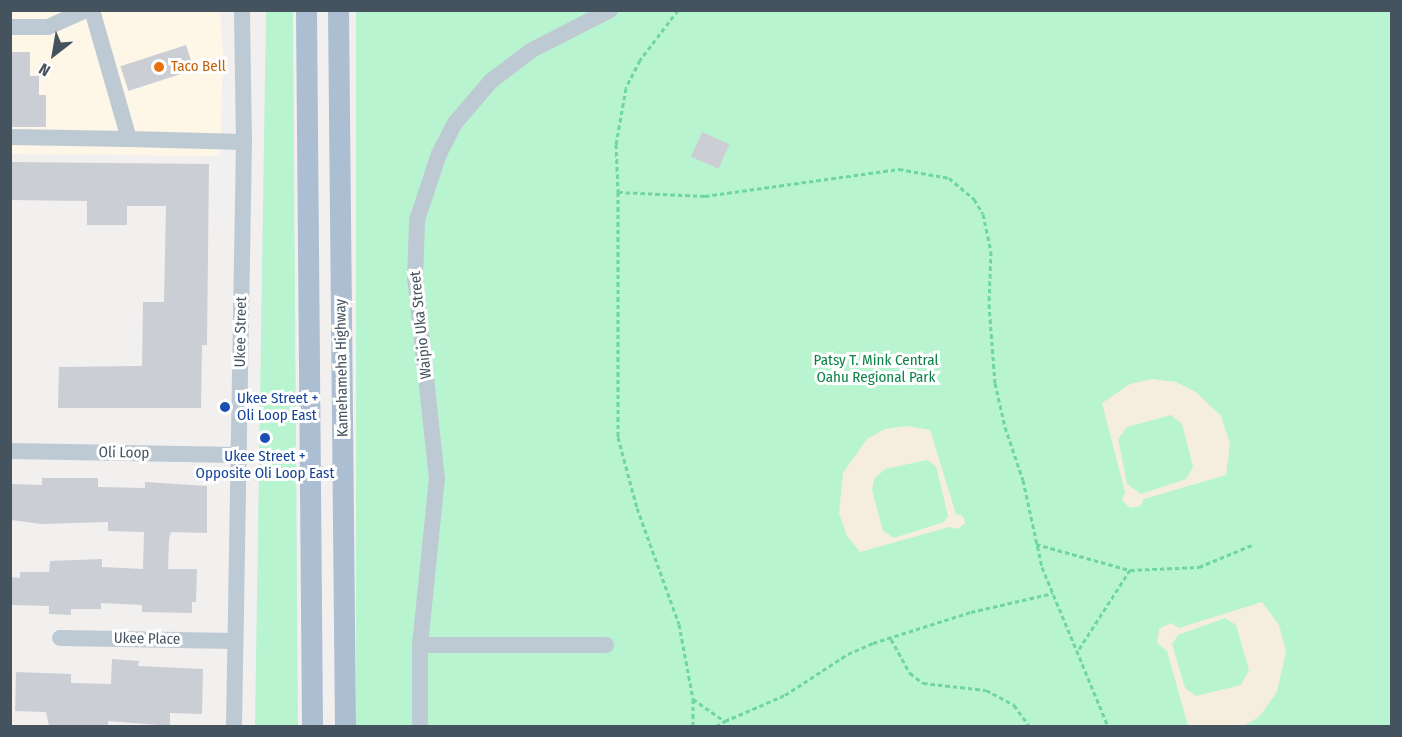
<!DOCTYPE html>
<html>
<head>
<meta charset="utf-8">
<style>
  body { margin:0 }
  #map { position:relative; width:1402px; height:737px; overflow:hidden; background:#f2efef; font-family:"Fira Sans Condensed",sans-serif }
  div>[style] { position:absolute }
  .commercial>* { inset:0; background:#fef7e7 }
  .green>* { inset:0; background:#b9f4d1; transform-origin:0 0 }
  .sand>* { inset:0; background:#f5eedf }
  .building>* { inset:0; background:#cbced4; transform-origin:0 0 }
  .path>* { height:3px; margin-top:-1.5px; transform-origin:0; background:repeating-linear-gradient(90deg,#6ed5a3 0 4.5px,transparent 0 7.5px) }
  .minor>* { height:16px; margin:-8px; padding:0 8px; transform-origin:8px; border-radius:8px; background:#becad3 }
  .major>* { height:21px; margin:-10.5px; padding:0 10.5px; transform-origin:10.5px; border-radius:10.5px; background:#acbed1 }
  .dots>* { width:16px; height:16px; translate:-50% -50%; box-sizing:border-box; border:3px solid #fff; border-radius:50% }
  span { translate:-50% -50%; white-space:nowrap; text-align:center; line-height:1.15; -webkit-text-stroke:6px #fff; paint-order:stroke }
  .food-label { font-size:15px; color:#c56008 }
  .left { translate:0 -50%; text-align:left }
  .street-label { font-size:15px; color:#45535f }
  .park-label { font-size:15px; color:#0e8349 }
  .transit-label { font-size:15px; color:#164399 }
  .frame { position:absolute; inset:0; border:12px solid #45535f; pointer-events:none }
  .north { position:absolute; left:24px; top:24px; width:60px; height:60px; -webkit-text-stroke:4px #fff; paint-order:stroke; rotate:211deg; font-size:16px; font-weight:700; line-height:24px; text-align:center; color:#45535f }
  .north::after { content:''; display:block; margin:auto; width:21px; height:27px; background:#45535f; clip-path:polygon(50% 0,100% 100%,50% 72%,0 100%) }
</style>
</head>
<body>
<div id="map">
  <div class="commercial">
    <div style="clip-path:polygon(11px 11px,220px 11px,223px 54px,220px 156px,11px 154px)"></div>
  </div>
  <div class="green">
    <div style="clip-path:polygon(266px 11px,293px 11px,298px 726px,255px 726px)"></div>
    <div style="left:356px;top:11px;width:1035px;height:715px"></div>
  </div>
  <div class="sand">
    <div style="clip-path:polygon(evenodd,1152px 379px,1176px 382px,1196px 392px,1221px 416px,1230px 444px,1226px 475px,1144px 499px,1140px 506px,1130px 508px,1122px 500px,1125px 492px,1102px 403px,1130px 384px,1152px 379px,1171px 415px,1182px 424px,1193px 467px,1186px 479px,1141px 494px,1127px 484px,1118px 439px,1127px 427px,1171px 415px)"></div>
    <div style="clip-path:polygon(evenodd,907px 426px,930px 430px,956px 514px,963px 516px,965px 523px,958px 529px,949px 527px,860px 552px,847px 536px,839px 513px,843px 473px,867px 439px,885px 429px,907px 426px,927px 460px,936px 466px,948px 516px,944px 522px,894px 538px,883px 531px,872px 490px,874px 479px,885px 469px,927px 460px)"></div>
    <div style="clip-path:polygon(evenodd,1262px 602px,1279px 625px,1286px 651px,1277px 692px,1259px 717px,1245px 725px,1188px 726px,1167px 651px,1157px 643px,1159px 629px,1171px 623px,1179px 628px,1262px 602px,1225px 618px,1236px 625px,1249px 670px,1241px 685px,1196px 696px,1185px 688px,1172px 644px,1178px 635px,1225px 618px)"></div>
  </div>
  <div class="building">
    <div style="left:186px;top:45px;width:26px;height:69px;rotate:72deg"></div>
    <div style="clip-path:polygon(10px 52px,30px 52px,30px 76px,39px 76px,39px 95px,46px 95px,46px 127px,10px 127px)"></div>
    <div style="left:702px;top:132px;width:30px;height:27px;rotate:24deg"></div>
    <div style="clip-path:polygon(10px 162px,209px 164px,207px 345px,202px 345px,201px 408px,58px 408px,59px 367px,142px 366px,143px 302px,164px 302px,166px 206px,127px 206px,127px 225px,87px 225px,87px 201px,10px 200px)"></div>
    <div style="clip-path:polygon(42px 478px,98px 478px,98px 487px,145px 488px,145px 482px,207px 486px,207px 533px,171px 532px,169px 539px,168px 569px,197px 569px,196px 602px,192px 602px,192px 613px,142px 612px,142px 605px,101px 603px,101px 609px,71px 609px,71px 615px,49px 614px,49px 606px,10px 605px,10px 577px,20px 578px,20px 572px,49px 572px,50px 561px,102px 559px,102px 567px,143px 569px,144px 532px,108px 531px,108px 522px,41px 524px,11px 520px,11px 484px,42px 485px)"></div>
    <div style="clip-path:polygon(112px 659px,139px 661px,138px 666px,203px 669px,202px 714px,170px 713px,170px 726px,108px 721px,108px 726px,49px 726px,46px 712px,15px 711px,16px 672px,71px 674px,71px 683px,111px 684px)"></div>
  </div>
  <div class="path">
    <div style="left:678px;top:10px;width:63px;rotate:127.2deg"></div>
    <div style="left:640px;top:60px;width:31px;rotate:117deg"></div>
    <div style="left:626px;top:88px;width:57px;rotate:100.1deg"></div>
    <div style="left:616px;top:144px;width:48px;rotate:87.6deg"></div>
    <div style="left:618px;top:192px;width:87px;rotate:2.6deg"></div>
    <div style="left:705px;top:196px;width:196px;rotate:-7.9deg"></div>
    <div style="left:899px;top:169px;width:51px;rotate:10.2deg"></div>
    <div style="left:949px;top:178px;width:33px;rotate:40deg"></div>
    <div style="left:974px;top:199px;width:17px;rotate:59deg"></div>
    <div style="left:983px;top:214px;width:38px;rotate:78deg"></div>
    <div style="left:991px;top:251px;width:53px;rotate:92.2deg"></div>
    <div style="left:989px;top:304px;width:79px;rotate:85.7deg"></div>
    <div style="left:995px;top:383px;width:45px;rotate:77.2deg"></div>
    <div style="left:1005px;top:427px;width:56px;rotate:71.2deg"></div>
    <div style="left:1023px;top:480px;width:89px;rotate:77.7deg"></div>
    <div style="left:1042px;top:567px;width:172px;rotate:67.5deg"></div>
    <div style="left:618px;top:192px;width:245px;rotate:90deg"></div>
    <div style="left:618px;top:437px;width:73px;rotate:75deg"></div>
    <div style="left:637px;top:508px;width:123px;rotate:70.1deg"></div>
    <div style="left:679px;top:624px;width:76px;rotate:79.4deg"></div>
    <div style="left:693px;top:699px;width:27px;rotate:90deg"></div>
    <div style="left:1036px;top:544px;width:98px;rotate:15.5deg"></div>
    <div style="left:1130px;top:570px;width:69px;rotate:-2.5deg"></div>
    <div style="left:1199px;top:567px;width:57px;rotate:-22.5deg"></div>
    <div style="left:891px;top:639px;width:39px;rotate:61deg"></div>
    <div style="left:910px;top:673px;width:16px;rotate:38deg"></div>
    <div style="left:923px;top:683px;width:63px;rotate:6.3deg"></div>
    <div style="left:986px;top:690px;width:32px;rotate:28deg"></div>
    <div style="left:1014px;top:705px;width:26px;rotate:54deg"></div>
    <div style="left:1079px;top:649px;width:94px;rotate:-57.2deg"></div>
    <div style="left:693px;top:699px;width:39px;rotate:35deg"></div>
    <div style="left:725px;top:721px;width:65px;rotate:-23.4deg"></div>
    <div style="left:785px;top:695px;width:75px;rotate:-33.1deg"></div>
    <div style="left:848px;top:654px;width:27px;rotate:-24deg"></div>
    <div style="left:873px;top:643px;width:103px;rotate:-17.6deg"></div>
    <div style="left:971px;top:612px;width:84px;rotate:-13deg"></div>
    <div style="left:716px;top:726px;width:10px;rotate:-29deg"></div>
  </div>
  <div class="minor">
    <div style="left:92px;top:10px;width:134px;rotate:74deg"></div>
    <div style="left:129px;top:139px;width:115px;rotate:1.5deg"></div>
    <div style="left:10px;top:27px;width:38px"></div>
    <div style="left:48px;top:27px;width:42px;rotate:-24.1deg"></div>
    <div style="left:10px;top:137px;width:119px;rotate:1deg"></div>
    <div style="left:10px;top:451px;width:228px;rotate:1deg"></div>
    <div style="left:60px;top:638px;width:175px;rotate:1deg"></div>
    <div style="left:420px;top:645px;width:186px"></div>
    <div style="left:234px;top:726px;width:584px;rotate:-89.02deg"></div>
    <div style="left:244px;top:142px;width:132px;rotate:-90.9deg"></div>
    <div style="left:420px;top:726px;width:81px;rotate:-90deg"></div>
    <div style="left:420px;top:645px;width:167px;rotate:-84.2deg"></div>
    <div style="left:437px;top:479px;width:202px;rotate:-96.2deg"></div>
    <div style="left:415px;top:278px;width:58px;rotate:-88deg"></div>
    <div style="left:417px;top:220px;width:70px;rotate:-71.6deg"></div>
    <div style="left:439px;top:154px;width:35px;rotate:-63deg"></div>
    <div style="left:455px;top:123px;width:55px;rotate:-49.4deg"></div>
    <div style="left:491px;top:81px;width:51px;rotate:-37.1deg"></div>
    <div style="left:532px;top:50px;width:88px;rotate:-27.1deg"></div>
  </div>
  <div class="major">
    <div style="left:306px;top:10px;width:716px;rotate:89.52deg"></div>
    <div style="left:338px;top:10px;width:716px;rotate:89.44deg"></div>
  </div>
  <div class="dots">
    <div style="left:159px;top:67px;background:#e8710a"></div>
    <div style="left:225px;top:407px;background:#1a4fb4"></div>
    <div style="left:265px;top:438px;background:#1a4fb4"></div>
  </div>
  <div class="food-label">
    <span class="left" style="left:171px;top:67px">Taco Bell</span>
  </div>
  <div class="street-label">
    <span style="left:421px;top:325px;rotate:-96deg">Waipio Uka Street</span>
    <span style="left:241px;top:332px;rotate:-89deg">Ukee Street</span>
    <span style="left:342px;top:368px;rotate:-91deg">Kamehameha Highway</span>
    <span style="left:124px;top:453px;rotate:1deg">Oli Loop</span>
    <span style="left:147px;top:639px;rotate:1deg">Ukee Place</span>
  </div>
  <div class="park-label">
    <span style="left:876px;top:369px">Patsy T. Mink Central<br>Oahu Regional Park</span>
  </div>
  <div class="transit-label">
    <span class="left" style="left:237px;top:407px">Ukee Street +<br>Oli Loop East</span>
    <span style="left:265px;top:465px">Ukee Street +<br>Opposite Oli Loop East</span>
  </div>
  <div class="frame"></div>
  <div class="north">N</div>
</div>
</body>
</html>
